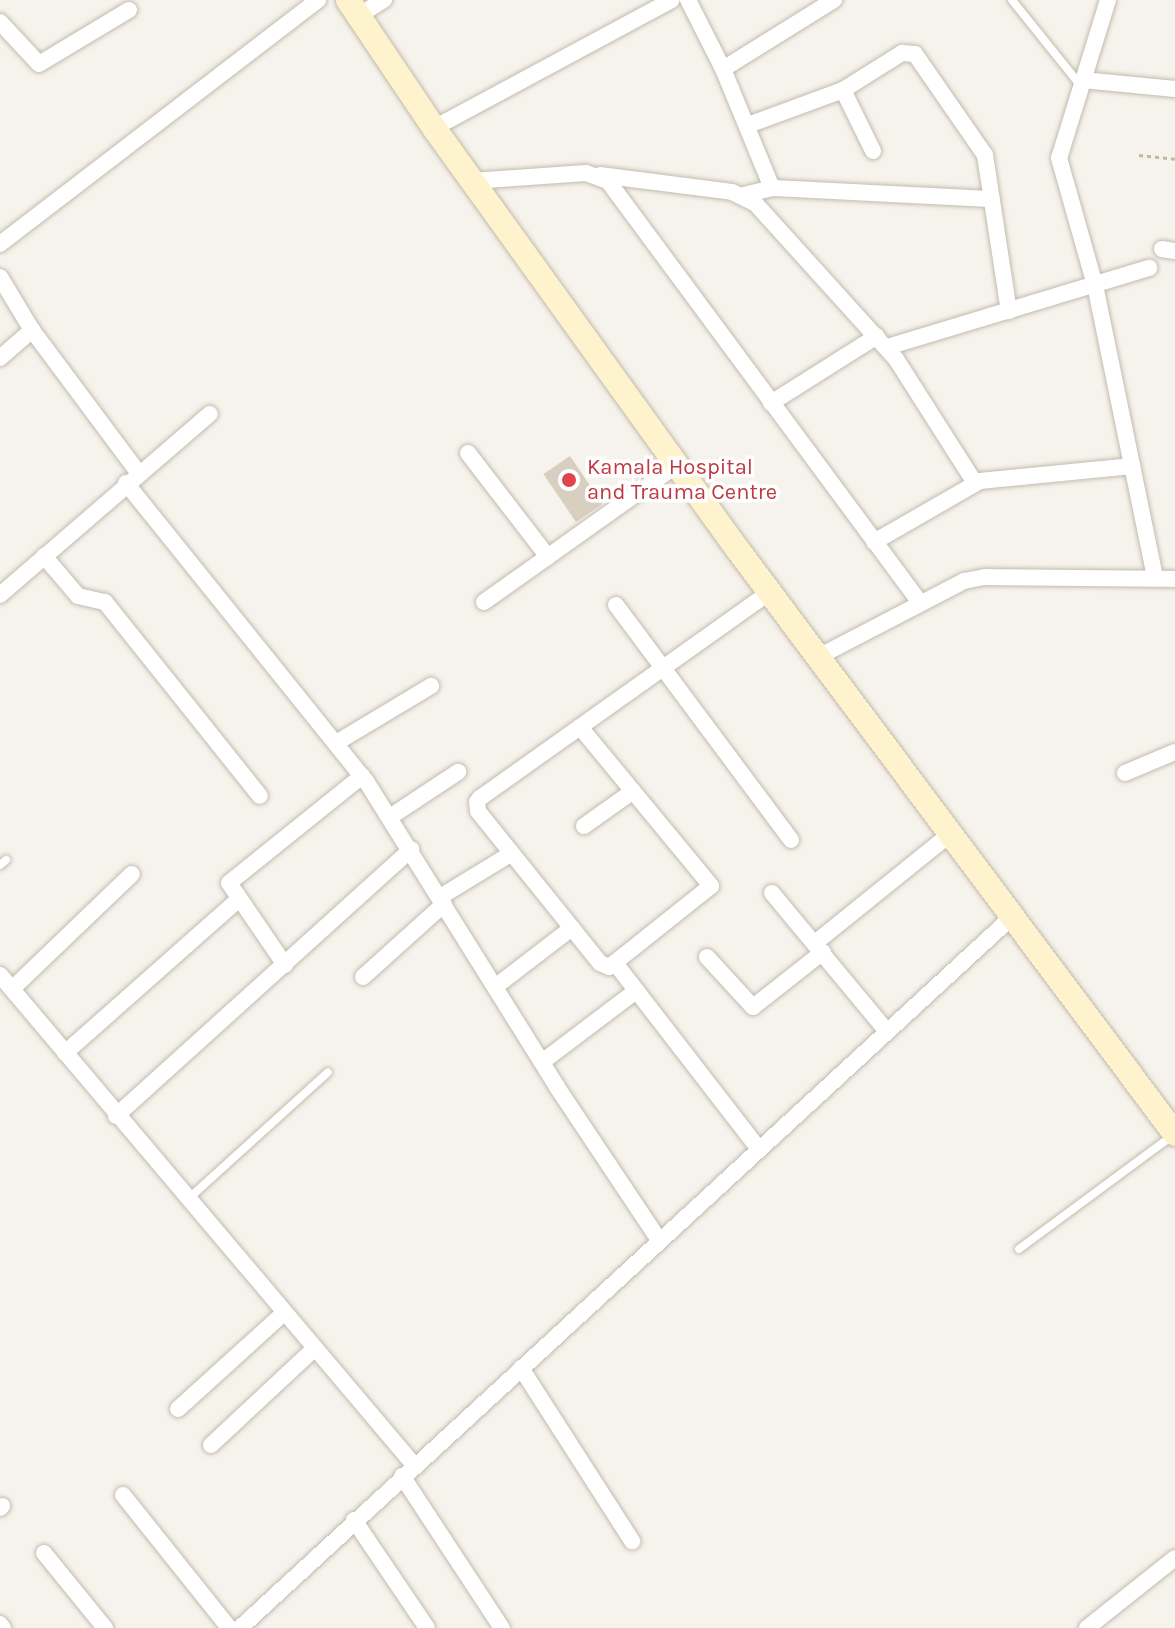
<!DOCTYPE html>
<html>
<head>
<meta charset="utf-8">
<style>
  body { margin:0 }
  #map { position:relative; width:1175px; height:1628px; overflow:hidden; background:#f6f3ec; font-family:Karla,sans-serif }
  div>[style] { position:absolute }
  .building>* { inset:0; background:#d8cfc1; transform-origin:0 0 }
  .path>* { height:3px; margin-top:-1.5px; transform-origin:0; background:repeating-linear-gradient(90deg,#c4b79f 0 4px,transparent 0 8px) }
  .roads { filter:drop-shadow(0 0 2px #c2bbae) drop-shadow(0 0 2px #c2bbae) }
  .service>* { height:8px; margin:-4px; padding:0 4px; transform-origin:4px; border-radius:4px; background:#fff }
  .minor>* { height:16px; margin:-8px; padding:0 8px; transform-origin:8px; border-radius:8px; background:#fff }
  .secondary>* { height:24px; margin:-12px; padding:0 12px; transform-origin:12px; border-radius:12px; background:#fff3cd }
  .dots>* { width:22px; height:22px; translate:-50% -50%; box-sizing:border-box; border:4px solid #fff; border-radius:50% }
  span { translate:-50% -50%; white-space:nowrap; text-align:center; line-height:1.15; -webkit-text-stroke:7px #fff; paint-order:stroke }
  .health-label { font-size:22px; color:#be3a42 }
  .left { translate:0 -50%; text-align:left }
</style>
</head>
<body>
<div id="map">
  <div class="building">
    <div style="left:570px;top:456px;width:58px;height:32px;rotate:56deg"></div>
  </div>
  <div class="path">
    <div style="left:1139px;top:155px;width:36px;rotate:6deg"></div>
  </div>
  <div class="roads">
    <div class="service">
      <div style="left:1012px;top:0;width:110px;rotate:51.3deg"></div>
      <div style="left:0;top:865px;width:8px;rotate:-40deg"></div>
      <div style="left:187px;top:1200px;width:190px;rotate:-42.2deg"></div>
      <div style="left:1019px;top:1249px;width:192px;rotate:-36.5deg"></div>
    </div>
    <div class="minor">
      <div style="left:688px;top:0;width:77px;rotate:63.1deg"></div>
      <div style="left:723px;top:69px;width:129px;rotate:67.6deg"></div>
      <div style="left:1108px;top:0;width:165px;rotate:107.2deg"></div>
      <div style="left:1059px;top:158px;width:132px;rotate:74.2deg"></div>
      <div style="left:1095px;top:285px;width:298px;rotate:78.4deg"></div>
      <div style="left:358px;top:16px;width:31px;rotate:-32deg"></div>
      <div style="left:0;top:22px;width:57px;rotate:47.1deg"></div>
      <div style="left:39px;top:64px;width:105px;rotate:-31deg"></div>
      <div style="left:723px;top:69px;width:131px;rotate:-31.9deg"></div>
      <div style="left:1083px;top:80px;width:92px;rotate:5.6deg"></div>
      <div style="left:843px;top:90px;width:68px;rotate:63.8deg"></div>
      <div style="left:748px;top:125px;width:101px;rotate:-20.2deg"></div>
      <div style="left:843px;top:90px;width:70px;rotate:-32.1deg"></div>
      <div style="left:902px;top:53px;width:13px;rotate:4deg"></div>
      <div style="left:915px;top:54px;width:123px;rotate:55.3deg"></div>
      <div style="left:985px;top:155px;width:158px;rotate:81.3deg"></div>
      <div style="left:434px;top:128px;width:270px;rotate:-28.3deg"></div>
      <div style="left:600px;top:175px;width:133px;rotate:7.3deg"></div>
      <div style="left:732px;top:192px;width:25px;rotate:26deg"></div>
      <div style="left:755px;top:203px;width:210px;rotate:47.9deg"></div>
      <div style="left:896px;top:359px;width:147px;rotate:57.5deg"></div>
      <div style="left:472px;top:181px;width:114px;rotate:-4deg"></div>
      <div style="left:586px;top:173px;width:23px;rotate:20deg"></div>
      <div style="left:608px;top:181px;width:521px;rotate:53.5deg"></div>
      <div style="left:744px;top:195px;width:29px;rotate:-14deg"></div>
      <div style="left:772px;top:188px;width:220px;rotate:2.9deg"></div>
      <div style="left:0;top:244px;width:401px;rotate:-37.5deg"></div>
      <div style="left:1162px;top:249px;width:13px;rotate:9deg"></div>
      <div style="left:0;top:277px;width:62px;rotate:58.9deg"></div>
      <div style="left:32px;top:330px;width:177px;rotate:53.3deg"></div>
      <div style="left:887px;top:347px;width:274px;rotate:-16.8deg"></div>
      <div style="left:0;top:358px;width:43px;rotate:-41.2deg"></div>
      <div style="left:771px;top:403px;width:125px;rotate:-32.3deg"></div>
      <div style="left:468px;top:453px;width:131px;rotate:52.4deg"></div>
      <div style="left:126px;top:483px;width:383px;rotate:51.2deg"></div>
      <div style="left:366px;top:781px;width:361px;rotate:58deg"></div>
      <div style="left:557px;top:1087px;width:184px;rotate:56.3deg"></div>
      <div style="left:874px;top:542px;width:122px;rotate:-29.9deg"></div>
      <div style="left:980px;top:481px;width:153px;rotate:-5.6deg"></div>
      <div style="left:44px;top:556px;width:52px;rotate:49.6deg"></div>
      <div style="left:78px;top:596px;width:28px;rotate:13deg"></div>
      <div style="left:105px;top:602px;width:248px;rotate:51.4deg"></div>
      <div style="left:0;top:595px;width:277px;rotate:-40.8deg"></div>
      <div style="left:484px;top:602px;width:237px;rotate:-35.4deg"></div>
      <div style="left:616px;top:605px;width:293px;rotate:53.3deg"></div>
      <div style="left:818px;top:657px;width:165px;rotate:-27.5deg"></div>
      <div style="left:964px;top:581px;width:21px;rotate:-11deg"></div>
      <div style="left:985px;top:577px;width:190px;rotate:0.6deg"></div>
      <div style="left:580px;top:727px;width:206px;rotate:50.5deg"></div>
      <div style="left:711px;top:886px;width:130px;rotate:141.5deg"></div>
      <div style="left:609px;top:967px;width:10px;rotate:-156deg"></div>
      <div style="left:600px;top:963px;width:195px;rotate:-128.8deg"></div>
      <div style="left:478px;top:811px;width:9px;rotate:-96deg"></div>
      <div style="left:477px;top:802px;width:5px;rotate:-53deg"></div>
      <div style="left:480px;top:798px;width:356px;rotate:-35.4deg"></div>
      <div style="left:336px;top:743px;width:111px;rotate:-31deg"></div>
      <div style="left:1125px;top:773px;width:54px;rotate:-22.8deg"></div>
      <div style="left:390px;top:817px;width:82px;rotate:-33.5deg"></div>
      <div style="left:584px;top:826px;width:60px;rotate:-35.5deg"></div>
      <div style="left:772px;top:893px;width:177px;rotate:50.3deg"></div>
      <div style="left:440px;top:897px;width:84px;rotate:-31.4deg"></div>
      <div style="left:815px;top:943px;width:174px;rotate:-38.9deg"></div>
      <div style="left:707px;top:957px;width:68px;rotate:47.4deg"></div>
      <div style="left:753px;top:1007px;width:89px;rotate:-38.2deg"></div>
      <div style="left:615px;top:963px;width:234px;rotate:52.3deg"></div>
      <div style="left:285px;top:965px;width:99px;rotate:-124.3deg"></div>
      <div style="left:229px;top:883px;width:171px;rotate:-38.8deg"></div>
      <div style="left:0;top:975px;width:641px;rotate:49.81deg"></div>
      <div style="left:363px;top:977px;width:109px;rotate:-42deg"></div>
      <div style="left:495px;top:987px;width:97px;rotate:-37.5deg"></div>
      <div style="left:12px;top:989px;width:166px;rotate:-43.8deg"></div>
      <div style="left:65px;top:1053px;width:230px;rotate:-41.5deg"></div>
      <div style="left:542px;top:1062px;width:118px;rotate:-37.1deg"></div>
      <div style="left:116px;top:1116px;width:398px;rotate:-42.1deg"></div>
      <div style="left:521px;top:1368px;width:206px;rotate:57.3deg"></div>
      <div style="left:178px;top:1409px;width:143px;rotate:-42.2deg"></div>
      <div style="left:211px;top:1445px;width:142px;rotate:-43deg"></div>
      <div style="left:402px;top:1476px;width:182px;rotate:56.7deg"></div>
      <div style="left:123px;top:1495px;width:170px;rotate:51.4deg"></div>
      <div style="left:0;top:1508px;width:3px;rotate:-45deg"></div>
      <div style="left:354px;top:1520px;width:130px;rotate:55.9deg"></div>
      <div style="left:44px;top:1553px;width:97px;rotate:50.9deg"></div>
      <div style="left:0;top:1624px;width:5px;rotate:53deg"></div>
      <div style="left:240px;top:1628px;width:1051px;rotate:-42.65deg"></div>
      <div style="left:1087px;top:1628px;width:112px;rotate:-38.5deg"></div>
    </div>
    <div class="secondary">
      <div style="left:348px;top:0;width:154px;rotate:56.1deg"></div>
      <div style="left:434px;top:128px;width:520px;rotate:54.23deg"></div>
      <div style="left:738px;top:550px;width:729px;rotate:53.19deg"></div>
    </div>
  </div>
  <div class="dots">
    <div style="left:569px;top:480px;background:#e0444e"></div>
  </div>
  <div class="health-label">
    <span class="left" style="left:587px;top:480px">Kamala Hospital<br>and Trauma Centre</span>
  </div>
</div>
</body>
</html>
